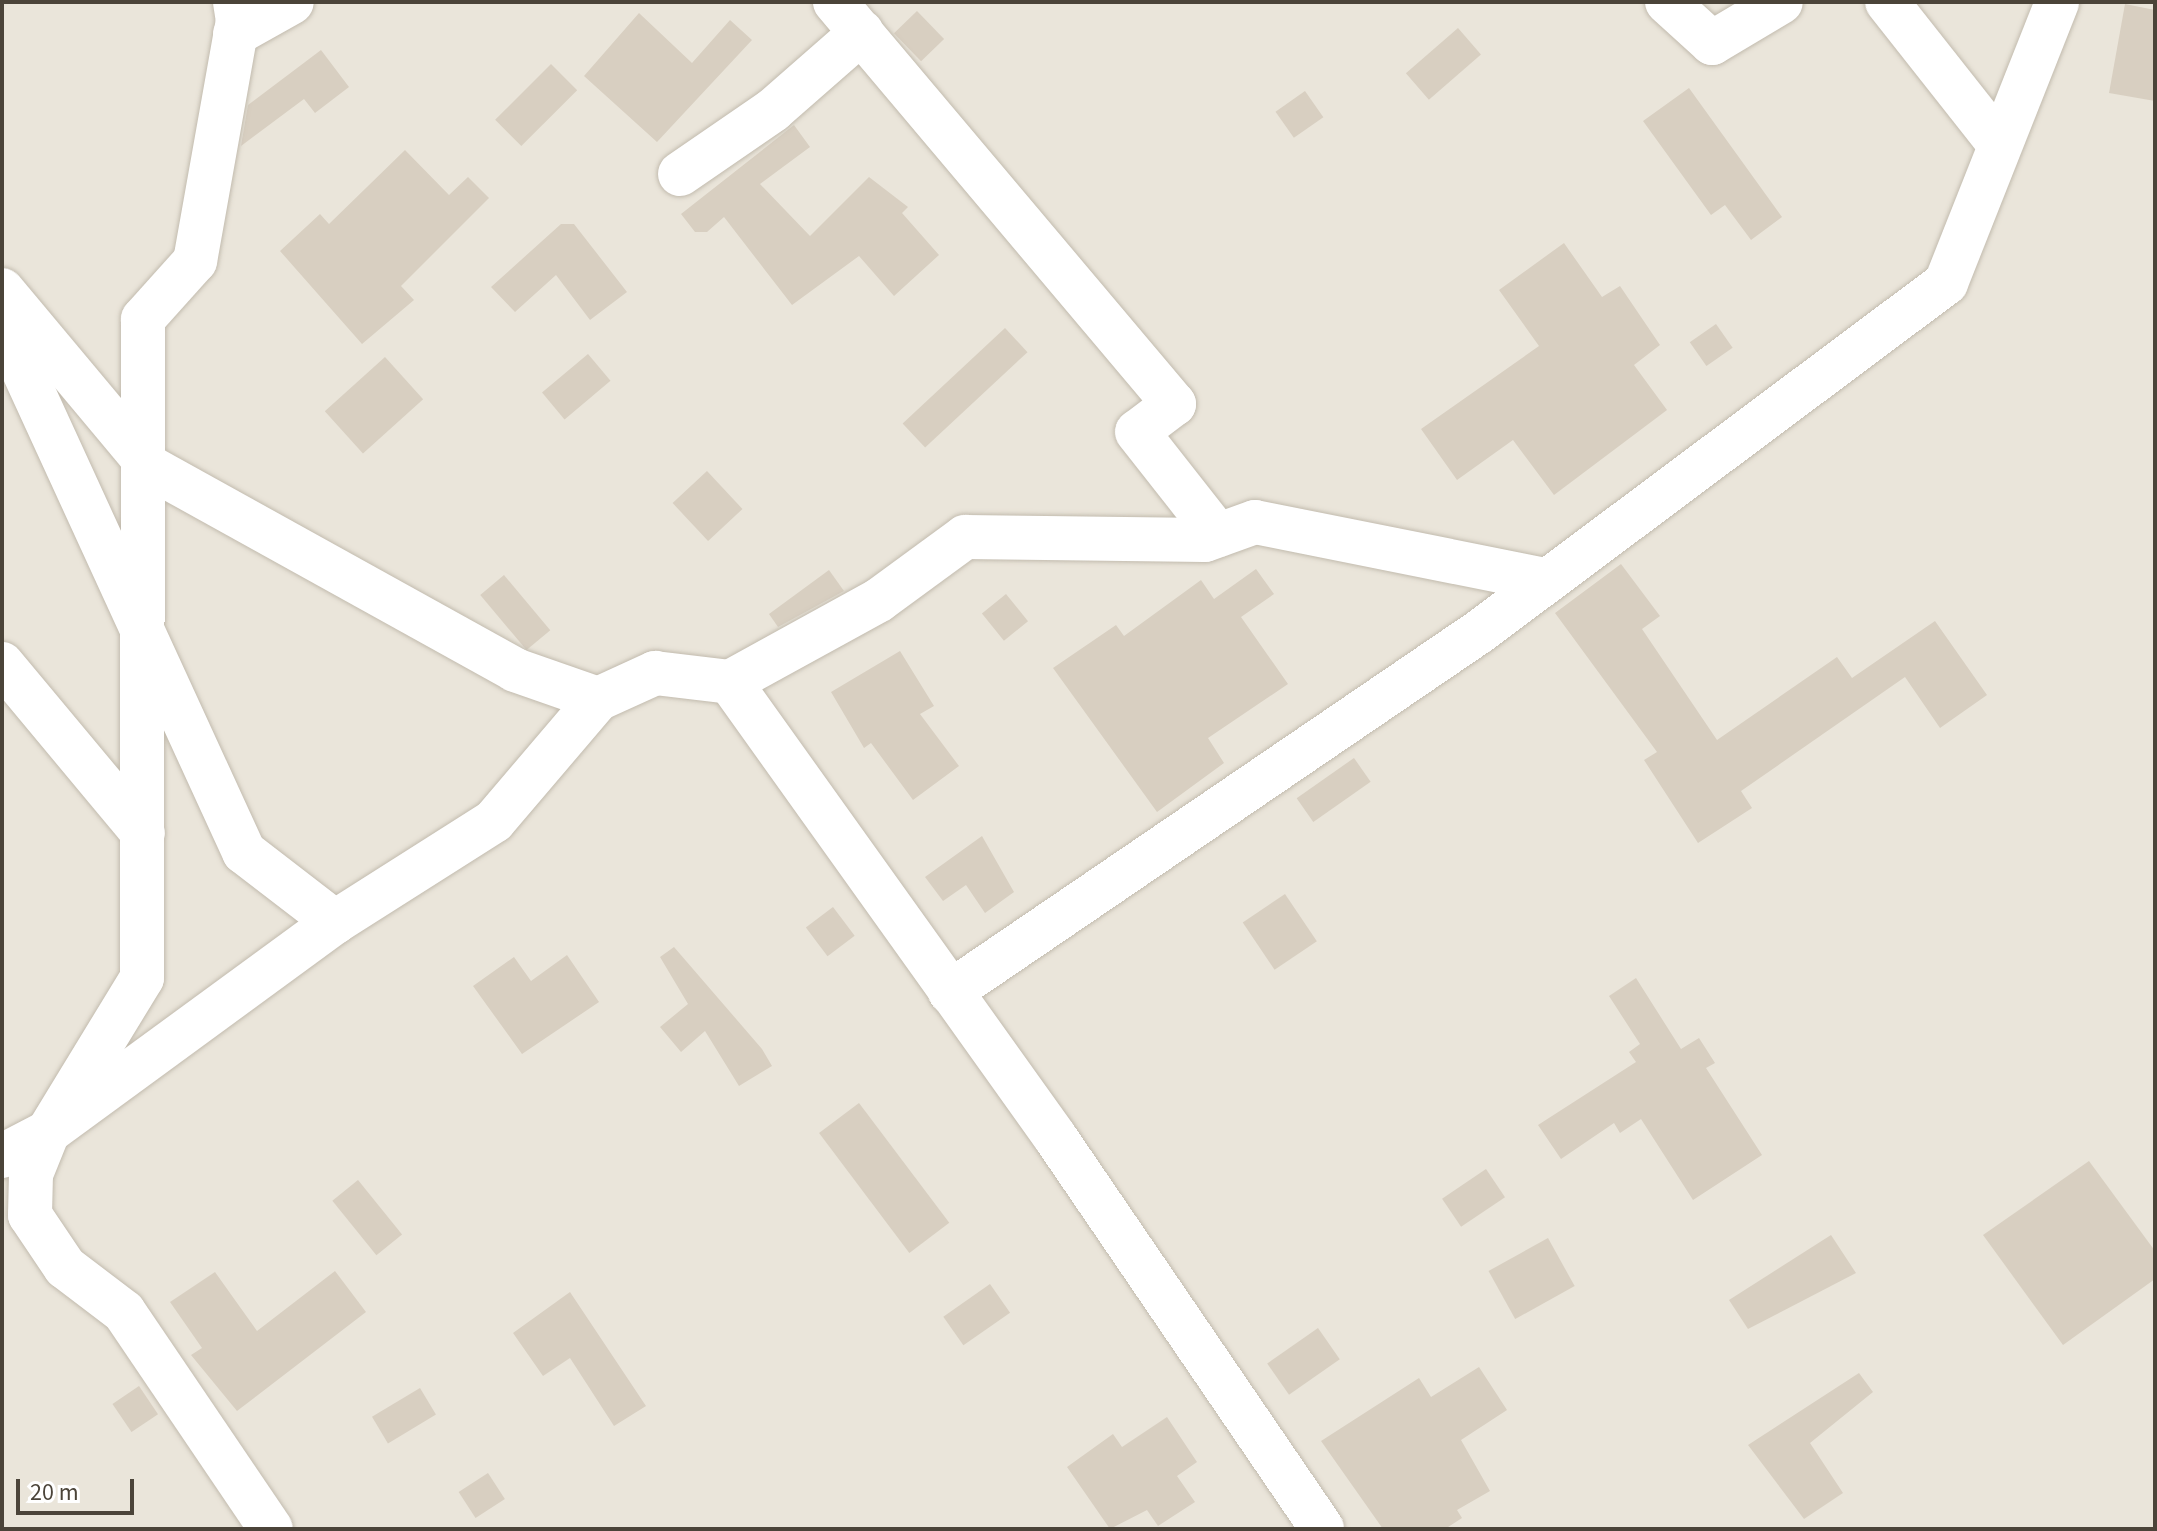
<!DOCTYPE html>
<html>
<head>
<meta charset="utf-8">
<style>
  body { margin:0 }
  #map { position:relative; width:2157px; height:1531px; overflow:hidden; background:#f6f3ec; font-family:"Source Sans 3",sans-serif }
  div>[style] { position:absolute }
  .residential>* { inset:0; background:#eae5da; transform-origin:0 0 }
  .building>* { inset:0; background:#d8cfc1; transform-origin:0 0 }
  .roads { filter:drop-shadow(0 0 2px #c2bbae) drop-shadow(0 0 2px #c2bbae) }
  .minor>* { height:44px; margin:-22px; padding:0 22px; transform-origin:22px; border-radius:22px; background:#fff }
  span { translate:-50% -50%; white-space:nowrap; text-align:center; line-height:1.15; -webkit-text-stroke:6px #fff; paint-order:stroke }
  .frame { position:absolute; inset:0; border:4px solid #4b4439; pointer-events:none }
  .scale { position:absolute; left:16px; top:1479px; width:118px; height:36px; box-sizing:border-box; border:4px solid #4b4439; border-top:0; padding-left:10px; font-size:24px; line-height:28px; white-space:nowrap; color:#4b4439; -webkit-text-stroke:6px #fff; paint-order:stroke }
</style>
</head>
<body>
<div id="map">
  <div class="residential">
    <div style="left:2px;top:2px;width:2153px;height:1527px"></div>
  </div>
  <div class="building">
    <div style="clip-path:polygon(2125px 4px,2155px 10px,2155px 101px,2109px 93px)"></div>
    <div style="left:917px;top:11px;width:39px;height:32px;rotate:46deg"></div>
    <div style="clip-path:polygon(639px 13px,692px 63px,730px 20px,752px 40px,657px 142px,584px 76px)"></div>
    <div style="left:1458px;top:28px;width:35px;height:69px;rotate:49deg"></div>
    <div style="clip-path:polygon(321px 50px,349px 87px,315px 113px,304px 99px,241px 146px,248px 105px)"></div>
    <div style="left:551px;top:64px;width:37px;height:79px;rotate:45deg"></div>
    <div style="clip-path:polygon(1689px 88px,1782px 217px,1751px 240px,1725px 205px,1711px 215px,1643px 121px)"></div>
    <div style="left:1305px;top:91px;width:32px;height:36px;rotate:55deg"></div>
    <div style="clip-path:polygon(794px 125px,810px 147px,760px 184px,810px 236px,869px 177px,908px 207px,902px 213px,939px 255px,894px 296px,859px 256px,792px 305px,724px 217px,707px 232px,695px 232px,681px 214px)"></div>
    <div style="clip-path:polygon(405px 150px,449px 195px,468px 177px,489px 198px,401px 286px,414px 300px,362px 344px,280px 251px,320px 214px,329px 224px)"></div>
    <div style="clip-path:polygon(561px 224px,574px 224px,627px 292px,590px 320px,556px 275px,515px 312px,491px 287px)"></div>
    <div style="clip-path:polygon(1564px 243px,1602px 297px,1620px 286px,1660px 345px,1634px 365px,1667px 410px,1554px 495px,1513px 440px,1457px 480px,1421px 429px,1539px 346px,1499px 290px)"></div>
    <div style="left:1716px;top:324px;width:29px;height:32px;rotate:55deg"></div>
    <div style="left:1005px;top:328px;width:33px;height:140px;rotate:47deg"></div>
    <div style="left:588px;top:354px;width:35px;height:60px;rotate:50deg"></div>
    <div style="left:385px;top:357px;width:57px;height:81px;rotate:48deg"></div>
    <div style="left:707px;top:471px;width:52px;height:47px;rotate:47deg"></div>
    <div style="clip-path:polygon(1621px 564px,1660px 616px,1642px 629px,1717px 740px,1837px 657px,1852px 678px,1935px 621px,1987px 695px,1940px 728px,1905px 677px,1741px 791px,1752px 808px,1698px 843px,1644px 760px,1657px 752px,1555px 613px)"></div>
    <div style="clip-path:polygon(1256px 569px,1274px 594px,1241px 617px,1288px 684px,1208px 738px,1224px 763px,1157px 812px,1053px 668px,1116px 625px,1124px 636px,1201px 580px,1214px 599px)"></div>
    <div style="clip-path:polygon(829px 570px,844px 591px,778px 627px,769px 614px)"></div>
    <div style="left:504px;top:575px;width:72px;height:31px;rotate:50deg"></div>
    <div style="left:1006px;top:594px;width:35px;height:31px;rotate:51deg"></div>
    <div style="clip-path:polygon(900px 651px,934px 706px,920px 714px,959px 766px,913px 800px,871px 743px,864px 748px,831px 692px)"></div>
    <div style="left:1354px;top:758px;width:29px;height:70px;rotate:55deg"></div>
    <div style="clip-path:polygon(982px 836px,1014px 892px,985px 913px,966px 885px,943px 901px,925px 877px)"></div>
    <div style="left:1285px;top:894px;width:57px;height:51px;rotate:56deg"></div>
    <div style="left:833px;top:907px;width:36px;height:34px;rotate:53deg"></div>
    <div style="clip-path:polygon(674px 947px,762px 1049px,772px 1066px,739px 1086px,705px 1031px,681px 1052px,660px 1027px,688px 1004px,660px 957px)"></div>
    <div style="clip-path:polygon(567px 955px,599px 1002px,522px 1054px,473px 986px,514px 957px,531px 981px)"></div>
    <div style="clip-path:polygon(1636px 978px,1681px 1049px,1699px 1038px,1715px 1063px,1706px 1068px,1762px 1155px,1693px 1200px,1641px 1119px,1620px 1133px,1614px 1123px,1561px 1159px,1538px 1125px,1636px 1062px,1629px 1052px,1640px 1044px,1609px 996px)"></div>
    <div style="left:859px;top:1103px;width:150px;height:50px;rotate:53deg"></div>
    <div style="clip-path:polygon(2089px 1161px,2155px 1251px,2155px 1279px,2063px 1345px,1983px 1235px)"></div>
    <div style="left:1486px;top:1169px;width:34px;height:53px;rotate:56deg"></div>
    <div style="left:358px;top:1180px;width:70px;height:33px;rotate:51deg"></div>
    <div style="clip-path:polygon(1831px 1235px,1856px 1273px,1748px 1329px,1729px 1300px)"></div>
    <div style="left:1548px;top:1238px;width:55px;height:68px;rotate:61deg"></div>
    <div style="clip-path:polygon(335px 1271px,366px 1312px,237px 1411px,191px 1355px,202px 1348px,170px 1302px,215px 1272px,257px 1331px)"></div>
    <div style="left:990px;top:1284px;width:35px;height:57px;rotate:55deg"></div>
    <div style="clip-path:polygon(570px 1292px,646px 1406px,614px 1426px,570px 1358px,543px 1376px,513px 1333px)"></div>
    <div style="left:1318px;top:1328px;width:38px;height:62px;rotate:55deg"></div>
    <div style="clip-path:polygon(1479px 1367px,1507px 1410px,1461px 1440px,1490px 1491px,1457px 1510px,1462px 1518px,1445px 1529px,1383px 1529px,1321px 1441px,1419px 1378px,1431px 1397px)"></div>
    <div style="clip-path:polygon(1859px 1373px,1873px 1392px,1810px 1443px,1843px 1493px,1804px 1519px,1748px 1445px)"></div>
    <div style="left:139px;top:1386px;width:34px;height:32px;rotate:56deg"></div>
    <div style="left:420px;top:1388px;width:31px;height:56px;rotate:59deg"></div>
    <div style="clip-path:polygon(1167px 1417px,1197px 1462px,1177px 1476px,1195px 1502px,1158px 1526px,1147px 1510px,1110px 1529px,1067px 1467px,1113px 1434px,1122px 1447px)"></div>
    <div style="left:488px;top:1473px;width:31px;height:35px;rotate:57deg"></div>
  </div>
  <div class="roads">
    <div class="minor">
      <div style="left:235px;top:2px;width:18px;rotate:81deg"></div>
      <div style="left:238px;top:20px;width:245px;rotate:100.1deg"></div>
      <div style="left:195px;top:261px;width:78px;rotate:131.9deg"></div>
      <div style="left:143px;top:319px;width:659px;rotate:90.09deg"></div>
      <div style="left:142px;top:978px;width:180px;rotate:121.4deg"></div>
      <div style="left:48px;top:1132px;width:45px;rotate:112deg"></div>
      <div style="left:31px;top:1174px;width:41px;rotate:91.4deg"></div>
      <div style="left:30px;top:1215px;width:63px;rotate:56.1deg"></div>
      <div style="left:65px;top:1267px;width:74px;rotate:37.3deg"></div>
      <div style="left:124px;top:1312px;width:262px;rotate:55.9deg"></div>
      <div style="left:835px;top:2px;width:526px;rotate:49.86deg"></div>
      <div style="left:1174px;top:404px;width:46px;rotate:142.9deg"></div>
      <div style="left:1137px;top:432px;width:131px;rotate:51.8deg"></div>
      <div style="left:1667px;top:2px;width:61px;rotate:42.3deg"></div>
      <div style="left:1712px;top:43px;width:80px;rotate:-30.7deg"></div>
      <div style="left:1887px;top:2px;width:181px;rotate:51.7deg"></div>
      <div style="left:235px;top:34px;width:65px;rotate:-29.3deg"></div>
      <div style="left:680px;top:174px;width:113px;rotate:-34.5deg"></div>
      <div style="left:773px;top:110px;width:118px;rotate:-41.2deg"></div>
      <div style="left:2px;top:290px;width:232px;rotate:50.1deg"></div>
      <div style="left:151px;top:468px;width:416px;rotate:29deg"></div>
      <div style="left:515px;top:670px;width:88px;rotate:19.3deg"></div>
      <div style="left:2px;top:324px;width:581px;rotate:65.38deg"></div>
      <div style="left:244px;top:852px;width:115px;rotate:37.6deg"></div>
      <div style="left:335px;top:922px;width:188px;rotate:-32.4deg"></div>
      <div style="left:494px;top:821px;width:160px;rotate:-49.6deg"></div>
      <div style="left:598px;top:699px;width:63px;rotate:-24.5deg"></div>
      <div style="left:655px;top:673px;width:76px;rotate:6.8deg"></div>
      <div style="left:730px;top:682px;width:170px;rotate:-28.8deg"></div>
      <div style="left:879px;top:600px;width:107px;rotate:-36.2deg"></div>
      <div style="left:965px;top:537px;width:240px;rotate:0.7deg"></div>
      <div style="left:1205px;top:540px;width:53px;rotate:-19.8deg"></div>
      <div style="left:1255px;top:522px;width:292px;rotate:11.3deg"></div>
      <div style="left:2px;top:664px;width:220px;rotate:50.2deg"></div>
      <div style="left:730px;top:682px;width:559px;rotate:54.46deg"></div>
      <div style="left:1055px;top:1137px;width:474px;rotate:55.7deg"></div>
      <div style="left:950px;top:992px;width:640px;rotate:-34.24deg"></div>
      <div style="left:1479px;top:632px;width:583px;rotate:-36.77deg"></div>
      <div style="left:1946px;top:283px;width:302px;rotate:-68.4deg"></div>
      <div style="left:2px;top:1156px;width:52px;rotate:-27.6deg"></div>
      <div style="left:48px;top:1132px;width:356px;rotate:-36.2deg"></div>
    </div>
  </div>
  <div class="frame"></div>
  <div class="scale">20 m</div>
</div>
</body>
</html>
